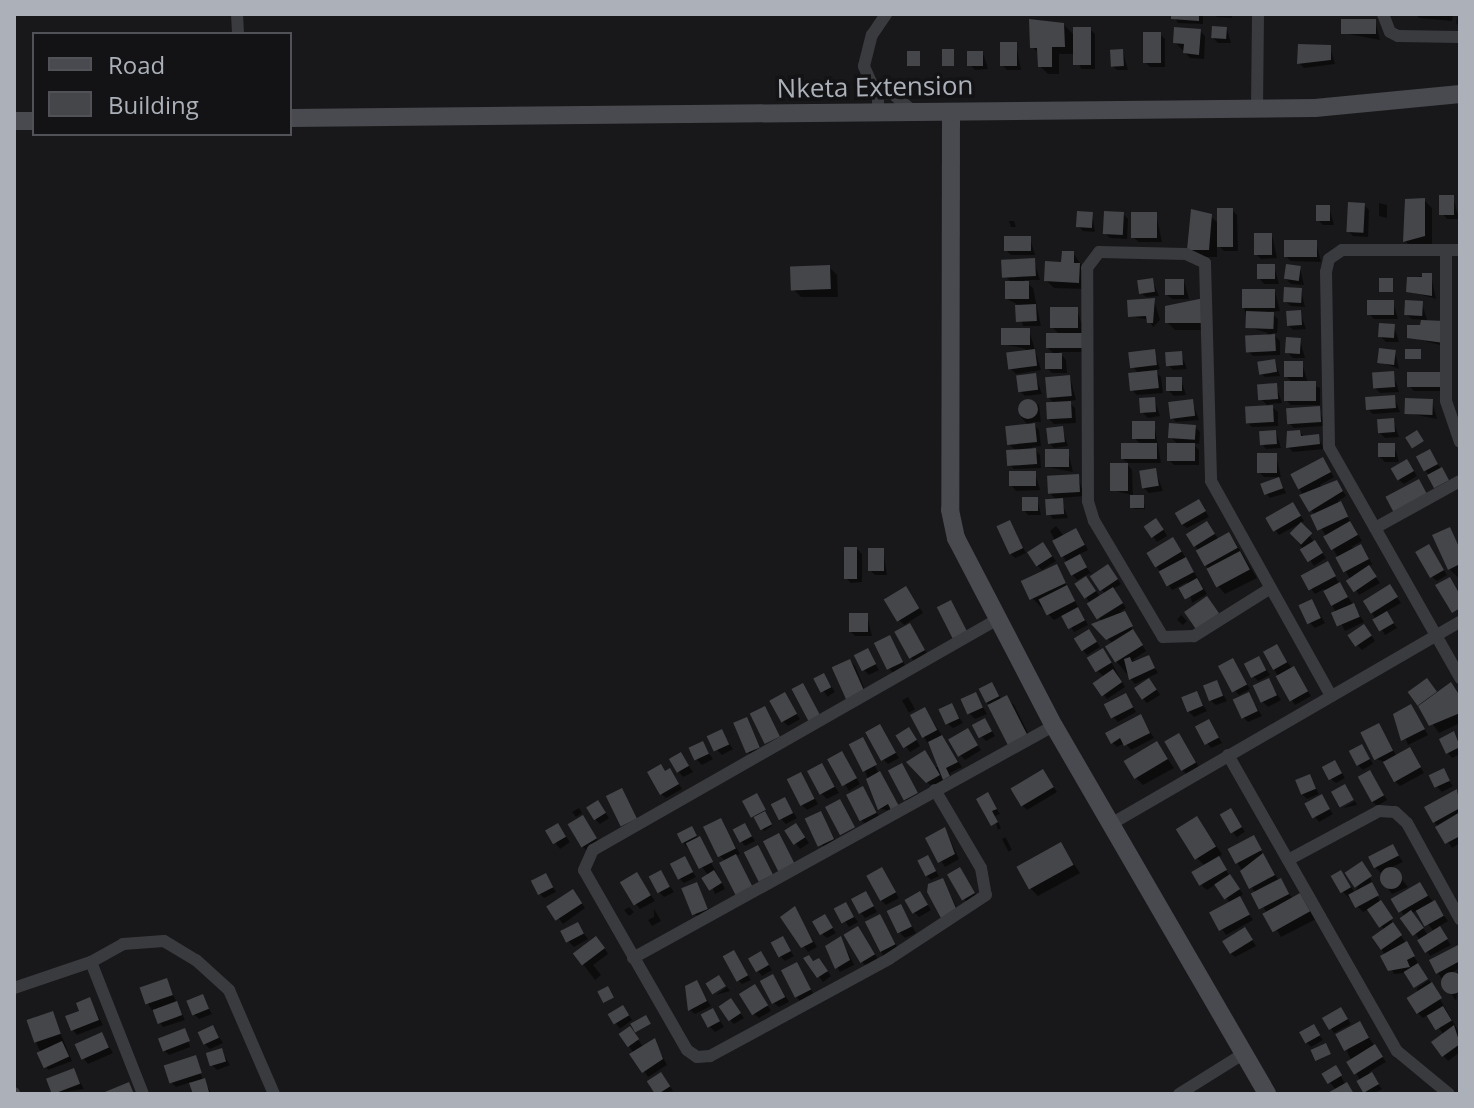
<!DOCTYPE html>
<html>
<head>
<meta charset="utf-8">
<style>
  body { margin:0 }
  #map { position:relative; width:1474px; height:1108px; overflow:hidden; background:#18181a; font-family:"Open Sans",sans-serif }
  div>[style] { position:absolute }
  .shadow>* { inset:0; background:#0007; transform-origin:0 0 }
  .building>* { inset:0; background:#45464a; transform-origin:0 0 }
  .round { border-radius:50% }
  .street>* { height:12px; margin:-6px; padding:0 6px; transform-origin:6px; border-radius:6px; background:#3a3b3f }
  .secondary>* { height:18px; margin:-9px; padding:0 9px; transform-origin:9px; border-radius:9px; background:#484a4f }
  span { translate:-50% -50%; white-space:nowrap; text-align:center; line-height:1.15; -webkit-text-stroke:7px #131315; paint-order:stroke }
  .street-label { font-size:26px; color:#abb0b9 }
  .frame { position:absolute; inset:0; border:16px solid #abb0b9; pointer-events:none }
  .legend { position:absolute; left:32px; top:32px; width:260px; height:104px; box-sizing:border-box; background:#131315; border:2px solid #505257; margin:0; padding:10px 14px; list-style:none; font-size:24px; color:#abb0b9 }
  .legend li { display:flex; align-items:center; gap:16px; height:40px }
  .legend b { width:40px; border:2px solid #505257 }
</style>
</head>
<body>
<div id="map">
  <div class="shadow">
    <div style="clip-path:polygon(1173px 14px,1203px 14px,1203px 24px,1178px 23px)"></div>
    <div style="clip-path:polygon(1214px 14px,1232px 14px,1232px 18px,1217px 17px)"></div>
    <div style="clip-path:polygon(1415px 14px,1453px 14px,1452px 21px,1419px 18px)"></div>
    <div style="clip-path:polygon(1458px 14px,1460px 14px,1460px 27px,1456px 23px)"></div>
    <div style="clip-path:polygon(1375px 21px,1380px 40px,1343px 33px)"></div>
    <div style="clip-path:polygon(1064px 25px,1076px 37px,1090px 29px,1095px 34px,1095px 69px,1081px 69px,1076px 54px,1059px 54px,1059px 74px,1048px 74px,1040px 66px,1040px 54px,1032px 47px)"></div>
    <div style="clip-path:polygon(1227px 29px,1231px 43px,1218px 43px,1213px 38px)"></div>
    <div style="clip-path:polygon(1200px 31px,1205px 36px,1204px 59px,1190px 58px,1175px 42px)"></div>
    <div style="clip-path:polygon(1160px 34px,1165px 39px,1165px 67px,1150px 67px,1145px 62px)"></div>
    <div style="clip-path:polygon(1016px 44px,1021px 70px,1007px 70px,1002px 65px)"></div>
    <div style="clip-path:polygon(1330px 47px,1335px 64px,1304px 68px,1299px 63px)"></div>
    <div style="clip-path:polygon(1123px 52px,1128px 70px,1117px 70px,1112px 66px)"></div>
    <div style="clip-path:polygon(983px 53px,988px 69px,975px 70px,970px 65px)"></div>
    <div style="clip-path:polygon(1453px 197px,1459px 219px,1447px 219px,1443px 214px)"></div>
    <div style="clip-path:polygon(1424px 200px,1432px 208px,1432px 244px,1413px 249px,1405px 241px)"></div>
    <div style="clip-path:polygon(1379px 203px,1387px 205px,1387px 218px,1379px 216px)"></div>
    <div style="clip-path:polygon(1364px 205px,1369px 210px,1368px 237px,1353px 236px,1348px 231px)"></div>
    <div style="clip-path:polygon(1329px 207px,1334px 225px,1323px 225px,1318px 220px)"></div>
    <div style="clip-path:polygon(1232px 210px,1237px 215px,1238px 251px,1224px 251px,1217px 244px,1217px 257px,1197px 257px,1189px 249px,1210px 216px,1219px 224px)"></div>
    <div style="clip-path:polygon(1092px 214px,1095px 232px,1083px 231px,1078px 226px)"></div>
    <div style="clip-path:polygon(1123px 214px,1128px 219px,1127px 239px,1110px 238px,1105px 233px)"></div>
    <div style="clip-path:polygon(1156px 214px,1162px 242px,1139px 242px,1134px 238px)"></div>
    <div style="clip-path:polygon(1009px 221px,1014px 221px,1016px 227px,1011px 227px)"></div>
    <div style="clip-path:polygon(1272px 235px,1277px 258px,1261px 259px,1256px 254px)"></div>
    <div style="clip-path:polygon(1030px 238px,1035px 255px,1011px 255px,1006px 250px)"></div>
    <div style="clip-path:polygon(1316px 242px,1321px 262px,1291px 261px,1286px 257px)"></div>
    <div style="clip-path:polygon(1073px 253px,1087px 273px,1086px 289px,1054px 288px,1046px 280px)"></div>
    <div style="clip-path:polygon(1034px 260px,1040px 280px,1024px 280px,1033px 288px,1041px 326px,1023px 326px,1017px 304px,1007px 299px,1012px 283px,1004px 275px)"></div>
    <div style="clip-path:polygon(1274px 266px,1279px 284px,1264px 284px,1260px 279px)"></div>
    <div style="clip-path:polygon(829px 267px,837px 275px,838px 297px,801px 297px,793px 289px)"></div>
    <div style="clip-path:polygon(1300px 268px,1304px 285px,1291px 284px,1286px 279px)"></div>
    <div style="clip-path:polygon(1431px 275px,1436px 299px,1408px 291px,1409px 278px)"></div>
    <div style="clip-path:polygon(1152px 280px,1159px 296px,1146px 297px,1141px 293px)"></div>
    <div style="clip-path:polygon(1184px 281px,1189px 299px,1172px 299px,1167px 295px)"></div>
    <div style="clip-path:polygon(1301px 290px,1305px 307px,1291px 306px,1286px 302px)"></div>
    <div style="clip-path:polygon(1275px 291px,1280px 311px,1270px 312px,1278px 319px,1277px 333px,1272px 333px,1280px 341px,1280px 355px,1253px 356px,1248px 351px,1268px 333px,1248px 327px,1244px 307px)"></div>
    <div style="clip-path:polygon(1154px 300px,1160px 320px,1153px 327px,1149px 320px,1130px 316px)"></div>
    <div style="clip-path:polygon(1203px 301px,1212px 330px,1175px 330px,1167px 322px)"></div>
    <div style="clip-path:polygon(1393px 302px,1398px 319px,1374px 319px,1369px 314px)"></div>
    <div style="clip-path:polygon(1422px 303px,1427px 320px,1412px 319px,1407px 315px)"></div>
    <div style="clip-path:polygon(1077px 309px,1090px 352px,1059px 352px,1066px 360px,1067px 373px,1052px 373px,1047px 368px,1055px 355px,1048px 348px,1060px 335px,1053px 328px)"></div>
    <div style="clip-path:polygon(1300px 312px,1306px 329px,1293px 330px,1288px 325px)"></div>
    <div style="clip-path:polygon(1444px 323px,1448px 347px,1409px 337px)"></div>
    <div style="clip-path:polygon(1394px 326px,1399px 342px,1386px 342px,1381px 337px)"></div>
    <div style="clip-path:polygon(1029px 330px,1041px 370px,1016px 374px,1011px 369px,1026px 349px,1003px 344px)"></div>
    <div style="clip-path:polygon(1300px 340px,1305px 358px,1293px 358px,1288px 353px)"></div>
    <div style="clip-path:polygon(1154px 351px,1160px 369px,1154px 370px,1161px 377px,1163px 393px,1137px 395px,1132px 390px,1139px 374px,1132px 366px)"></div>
    <div style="clip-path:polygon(1395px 352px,1399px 369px,1380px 362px)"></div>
    <div style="clip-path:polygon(1181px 353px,1187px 369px,1173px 370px,1168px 365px)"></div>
    <div style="clip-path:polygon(1275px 361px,1280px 376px,1265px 377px,1260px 373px)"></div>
    <div style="clip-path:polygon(1302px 363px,1308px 383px,1320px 388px,1320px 405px,1291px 405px,1286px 400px,1293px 383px,1286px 376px)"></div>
    <div style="clip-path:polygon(1393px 373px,1399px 392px,1380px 393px,1375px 388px)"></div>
    <div style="clip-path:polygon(1440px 374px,1444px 391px,1414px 391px,1409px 386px)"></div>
    <div style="clip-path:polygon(1035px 375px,1042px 394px,1025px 396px,1020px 391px)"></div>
    <div style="clip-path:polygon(1070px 377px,1076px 400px,1068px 401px,1075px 408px,1076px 423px,1054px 424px,1049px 419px,1056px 405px,1048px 397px)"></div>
    <div style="clip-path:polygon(1181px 379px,1186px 395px,1174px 396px,1169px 391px)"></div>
    <div style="clip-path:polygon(1276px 386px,1282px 403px,1269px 404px,1278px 412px,1278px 426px,1252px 427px,1247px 422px,1269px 407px,1261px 399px)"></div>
    <div style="clip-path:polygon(1394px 397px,1400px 412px,1373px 414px,1368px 409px)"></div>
    <div style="clip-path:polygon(1154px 399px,1160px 416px,1148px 418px,1143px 413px)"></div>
    <div style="clip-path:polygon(1027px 400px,1039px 405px,1041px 422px,1032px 422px,1039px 430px,1041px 446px,1032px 447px,1040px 455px,1041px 468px,1014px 469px,1009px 464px,1016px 451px,1009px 444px,1028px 425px,1021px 417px,1020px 405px,1027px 405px)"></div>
    <div style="clip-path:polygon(1192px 401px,1199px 420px,1176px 422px,1171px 417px)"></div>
    <div style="clip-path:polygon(1432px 401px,1437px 419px,1407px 413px)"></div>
    <div style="clip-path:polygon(1319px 409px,1325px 426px,1294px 428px,1289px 423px)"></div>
    <div style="clip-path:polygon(1393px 420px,1399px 437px,1385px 438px,1380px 433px)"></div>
    <div style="clip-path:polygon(1154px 423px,1161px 463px,1128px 463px,1123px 459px,1142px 445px,1134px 438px)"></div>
    <div style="clip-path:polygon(1195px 427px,1200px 432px,1199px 444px,1192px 443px,1199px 450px,1199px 465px,1174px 465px,1169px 460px,1179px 445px,1170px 437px)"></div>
    <div style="clip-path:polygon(1062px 428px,1068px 446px,1054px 448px,1049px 443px)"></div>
    <div style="clip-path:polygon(1276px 432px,1281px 448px,1266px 449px,1262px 444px)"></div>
    <div style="clip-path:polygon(1300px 432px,1305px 438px,1318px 437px,1324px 449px,1293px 452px,1288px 447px)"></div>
    <div style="clip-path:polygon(1394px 445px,1399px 462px,1385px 462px,1380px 457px)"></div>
    <div style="clip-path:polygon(1068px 451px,1073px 472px,1047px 467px)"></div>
    <div style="clip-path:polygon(1430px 452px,1452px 486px,1441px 492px,1426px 471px)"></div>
    <div style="clip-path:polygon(1276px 455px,1281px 477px,1264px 477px,1259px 472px)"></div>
    <div style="clip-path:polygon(1323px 460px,1334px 477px,1320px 485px,1324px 489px,1341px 487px,1346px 496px,1338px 501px,1362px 541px,1351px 547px,1365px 551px,1372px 564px,1368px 566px,1380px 583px,1359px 595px,1299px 488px)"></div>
    <div style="clip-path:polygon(1128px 465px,1132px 470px,1133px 498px,1143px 497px,1145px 509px,1134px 509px,1132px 495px,1112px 490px)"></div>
    <div style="clip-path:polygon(1411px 466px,1417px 476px,1404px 484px,1399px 480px)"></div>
    <div style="clip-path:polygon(1155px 470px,1163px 491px,1149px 493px,1144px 488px)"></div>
    <div style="clip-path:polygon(1035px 473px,1040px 490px,1016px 491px,1012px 486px)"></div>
    <div style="clip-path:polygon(1078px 476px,1084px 496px,1060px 498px,1068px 518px,1053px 519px,1049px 514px,1057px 501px,1050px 493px)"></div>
    <div style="clip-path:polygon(1279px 479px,1286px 493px,1270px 498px,1266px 493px)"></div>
    <div style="clip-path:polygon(1037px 499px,1041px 515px,1028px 515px,1024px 510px)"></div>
    <div style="clip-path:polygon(1199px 501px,1209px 517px,1187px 528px,1182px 524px)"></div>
    <div style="clip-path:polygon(1297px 510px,1304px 521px,1300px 523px,1326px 558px,1314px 566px,1292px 533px,1299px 524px,1279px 535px,1275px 530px)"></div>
    <div style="clip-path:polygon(1010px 522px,1026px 553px,1015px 558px,1010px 553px)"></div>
    <div style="clip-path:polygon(1207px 523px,1219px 540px,1229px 535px,1234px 540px,1257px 578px,1225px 594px,1218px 586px,1195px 545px)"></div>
    <div style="clip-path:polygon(1161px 525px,1167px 536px,1157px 542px,1146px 526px)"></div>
    <div style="clip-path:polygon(1056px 526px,1065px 537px,1076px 531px,1081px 536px,1088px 550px,1078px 555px,1092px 575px,1112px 571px,1121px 584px,1113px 589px,1126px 608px,1121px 611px,1146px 651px,1131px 661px,1148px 657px,1158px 673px,1135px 684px,1117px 662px,1113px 644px,1095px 625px,1102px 622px,1086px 597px,1091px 584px,1100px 597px,1105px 594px,1090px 573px,1077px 580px,1073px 575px,1050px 531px)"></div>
    <div style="clip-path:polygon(1449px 529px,1460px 547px,1460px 579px,1449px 569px)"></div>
    <div style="clip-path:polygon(1043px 544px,1056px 561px,1042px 570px,1037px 565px)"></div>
    <div style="clip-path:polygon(1178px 545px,1207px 594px,1192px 603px,1187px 582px,1172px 590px,1157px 567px)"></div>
    <div style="clip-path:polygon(1429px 547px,1447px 575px,1437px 581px,1432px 577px)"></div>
    <div style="clip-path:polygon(857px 549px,862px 554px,862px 582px,851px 583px,846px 578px)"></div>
    <div style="clip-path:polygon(883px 550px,887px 575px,875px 575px,870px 570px)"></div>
    <div style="clip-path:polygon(1327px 564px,1364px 622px,1345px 631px,1324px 589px,1315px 594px,1311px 589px)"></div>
    <div style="clip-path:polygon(1056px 566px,1088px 625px,1074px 632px,1063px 615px,1054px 620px,1032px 598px,1024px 582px)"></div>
    <div style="clip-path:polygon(1390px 587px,1401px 603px,1385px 612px,1397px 628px,1385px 635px,1365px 601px)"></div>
    <div style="clip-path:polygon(910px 593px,923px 613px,904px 625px,899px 620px)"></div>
    <div style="clip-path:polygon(1312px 601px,1325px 623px,1315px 628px,1310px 623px)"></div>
    <div style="clip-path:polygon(867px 615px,872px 636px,855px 636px,850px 631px)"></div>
    <div style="clip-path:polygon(1181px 615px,1187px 621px,1183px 625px,1177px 620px)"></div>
    <div style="clip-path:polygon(910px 626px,928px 655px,915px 662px,910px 657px)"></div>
    <div style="clip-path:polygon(1089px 631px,1100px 647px,1087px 655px,1083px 650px)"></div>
    <div style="clip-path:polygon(1368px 631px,1375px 641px,1362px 650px,1357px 645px)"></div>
    <div style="clip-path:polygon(890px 637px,906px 667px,893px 673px,889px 668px)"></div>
    <div style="clip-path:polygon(1277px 647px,1311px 696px,1295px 705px,1274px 669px)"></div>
    <div style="clip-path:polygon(867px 651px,879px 670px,869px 675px,864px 670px)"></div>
    <div style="clip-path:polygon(1108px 656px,1125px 687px,1107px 699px,1095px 683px,1104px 677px,1098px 671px)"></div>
    <div style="clip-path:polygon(1258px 658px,1270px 675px,1258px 681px,1253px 676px)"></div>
    <div style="clip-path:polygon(1232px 660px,1250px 689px,1239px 695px,1234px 690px)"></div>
    <div style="clip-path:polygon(850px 661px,855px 666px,868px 697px,835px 668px)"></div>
    <div style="left:824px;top:675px;width:20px;height:9px;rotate:57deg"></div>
    <div style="clip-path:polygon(1268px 680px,1281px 700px,1268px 707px,1263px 702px)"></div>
    <div style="clip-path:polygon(1216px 683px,1227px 701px,1216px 705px,1211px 701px)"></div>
    <div style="clip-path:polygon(992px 684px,1002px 700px,1007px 698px,1014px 705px,1033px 743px,986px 702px,980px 689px)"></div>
    <div style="clip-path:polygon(1451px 684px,1460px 694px,1460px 723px,1439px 733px,1410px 692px,1432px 685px,1438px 694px)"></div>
    <div style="clip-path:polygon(1154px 685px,1160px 695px,1147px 703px,1142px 698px)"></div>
    <div style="clip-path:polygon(784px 694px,800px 719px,788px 726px,783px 721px)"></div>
    <div style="clip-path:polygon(975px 694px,987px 714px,975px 719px,970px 714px)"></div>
    <div style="clip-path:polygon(1196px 694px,1207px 711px,1194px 717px,1189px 712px)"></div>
    <div style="clip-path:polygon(1125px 695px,1136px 712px,1118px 722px,1113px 717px)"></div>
    <div style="clip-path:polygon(1249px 695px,1262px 716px,1248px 722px,1244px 718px)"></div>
    <div style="left:908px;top:697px;width:14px;height:7px;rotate:60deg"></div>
    <div style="clip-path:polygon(951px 706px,963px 723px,953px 728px,948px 724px)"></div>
    <div style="clip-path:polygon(1411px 707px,1428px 735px,1408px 745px,1396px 715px)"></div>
    <div style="clip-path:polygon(925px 709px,962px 767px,950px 773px,954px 782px,950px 784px,945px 779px,932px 787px,909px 763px,943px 768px,924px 737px)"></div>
    <div style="clip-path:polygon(1140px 716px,1154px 738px,1131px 750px,1125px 743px,1117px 747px,1112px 742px)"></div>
    <div style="clip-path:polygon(746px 719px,763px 752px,753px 757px,748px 752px)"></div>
    <div style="clip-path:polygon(985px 720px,995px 736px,986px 741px,981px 736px)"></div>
    <div style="clip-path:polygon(1209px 721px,1222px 743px,1211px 748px,1207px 743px)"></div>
    <div style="clip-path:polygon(879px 726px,899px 758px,888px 764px,883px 759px)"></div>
    <div style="clip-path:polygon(1379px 726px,1397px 757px,1410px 750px,1424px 773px,1400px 786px,1395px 781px,1385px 762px,1376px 759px)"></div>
    <div style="clip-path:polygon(968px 730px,981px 750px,965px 760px,960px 755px)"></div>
    <div style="clip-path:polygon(721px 732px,733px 749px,722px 755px,717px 750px)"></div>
    <div style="clip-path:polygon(913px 734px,920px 746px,910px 752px,898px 736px)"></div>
    <div style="clip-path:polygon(1454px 734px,1460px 754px,1452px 758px,1448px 753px)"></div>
    <div style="clip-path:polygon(862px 740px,878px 772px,903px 813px,880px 809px,865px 771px)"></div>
    <div style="clip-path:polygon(1183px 740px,1200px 769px,1188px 775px,1183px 771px)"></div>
    <div style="clip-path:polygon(1157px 743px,1174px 768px,1143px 785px,1136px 778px)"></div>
    <div style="clip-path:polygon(702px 744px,713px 759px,702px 765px,697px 760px)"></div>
    <div style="clip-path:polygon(1362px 746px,1373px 764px,1363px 770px,1358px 765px)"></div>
    <div style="left:842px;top:754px;width:35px;height:13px;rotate:59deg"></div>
    <div style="clip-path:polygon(681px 755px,693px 772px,683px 777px,679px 772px)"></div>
    <div style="clip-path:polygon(822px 766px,839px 793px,827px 799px,822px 794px)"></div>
    <div style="clip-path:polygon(902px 766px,921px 798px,910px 804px,905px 799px)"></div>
    <div style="clip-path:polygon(1339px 768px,1345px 778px,1336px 783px,1331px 779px)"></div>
    <div style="clip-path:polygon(670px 770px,682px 789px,666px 798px,661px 794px)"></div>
    <div style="clip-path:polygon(1443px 771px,1453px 786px,1442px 792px,1437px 787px)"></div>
    <div style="clip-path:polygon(1043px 772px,1057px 792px,1027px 810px,1022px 805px)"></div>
    <div style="clip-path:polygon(1370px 772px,1387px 800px,1377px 806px,1372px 801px)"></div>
    <div style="clip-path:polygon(801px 774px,818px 804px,807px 810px,802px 805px)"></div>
    <div style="clip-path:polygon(1309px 776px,1319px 794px,1307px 799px,1302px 794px)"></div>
    <div style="clip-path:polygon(862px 788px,880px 818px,867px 825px,862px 821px)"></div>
    <div style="clip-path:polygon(1457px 791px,1460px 843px,1452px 848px,1434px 821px)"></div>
    <div style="clip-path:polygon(988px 795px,1000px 814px,995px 816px,1001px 828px,998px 830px)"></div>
    <div style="clip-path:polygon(757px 796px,772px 826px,764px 831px,753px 816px)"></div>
    <div style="clip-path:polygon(1321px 797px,1333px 814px,1319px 822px,1315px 817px)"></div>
    <div style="clip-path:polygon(785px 800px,797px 818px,786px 824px,781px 819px)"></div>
    <div style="clip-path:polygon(1355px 801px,1357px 805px,1343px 808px)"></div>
    <div style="clip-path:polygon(579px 808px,582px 813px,576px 817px,572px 812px)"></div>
    <div style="clip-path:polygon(602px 808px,609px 818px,600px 824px,595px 819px)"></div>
    <div style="left:1231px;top:811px;width:25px;height:10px;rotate:56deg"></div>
    <div style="left:820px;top:813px;width:36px;height:14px;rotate:60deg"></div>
    <div style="clip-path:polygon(583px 818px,600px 844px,588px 851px,583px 847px)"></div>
    <div style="clip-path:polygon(1197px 819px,1222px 854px,1217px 858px,1243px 894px,1238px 898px,1253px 920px,1226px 935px,1212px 914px,1231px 904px,1216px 884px,1207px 890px,1202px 886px,1206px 867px,1197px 858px)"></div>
    <div style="clip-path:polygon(721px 821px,740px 854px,735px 856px,754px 888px,720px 856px)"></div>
    <div style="clip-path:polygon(745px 825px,755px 841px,745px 846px,741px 841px)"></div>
    <div style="clip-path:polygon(945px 829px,959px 859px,945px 867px,927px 839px)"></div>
    <div style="clip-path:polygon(694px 830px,725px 889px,715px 894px,708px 875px,683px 842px)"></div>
    <div style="clip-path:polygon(800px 830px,809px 843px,800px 849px,786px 831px)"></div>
    <div style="clip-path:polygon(562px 831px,570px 842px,560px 849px,556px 844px)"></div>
    <div style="clip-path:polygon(1253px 838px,1279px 881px,1293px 899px,1300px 896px,1307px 903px,1316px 919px,1281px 937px,1230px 850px)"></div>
    <div style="left:1002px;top:839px;width:4px;height:14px;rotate:-27deg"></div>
    <div style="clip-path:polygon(1061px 845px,1080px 873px,1038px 896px,1030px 888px)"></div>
    <div style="clip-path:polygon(1392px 846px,1403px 862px,1392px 867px,1408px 887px,1392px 894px,1381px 879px,1392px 868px,1381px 873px,1376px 868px)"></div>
    <div style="clip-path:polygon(927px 857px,939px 876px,931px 880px,926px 875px)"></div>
    <div style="clip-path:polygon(684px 859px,696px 877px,684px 883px,679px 878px)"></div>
    <div style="clip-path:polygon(1366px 868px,1380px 902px,1423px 971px,1394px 974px,1381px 948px,1384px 930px,1369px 909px,1363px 912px,1342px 891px,1341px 872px,1355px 893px)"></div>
    <div style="clip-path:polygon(882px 870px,899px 898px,886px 905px,881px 900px)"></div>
    <div style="left:960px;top:870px;width:33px;height:12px;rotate:57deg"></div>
    <div style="clip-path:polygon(661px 873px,674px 892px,664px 897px,660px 893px)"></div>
    <div style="clip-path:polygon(637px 874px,655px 901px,640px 909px,636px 904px)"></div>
    <div style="clip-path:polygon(545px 876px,556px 892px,544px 898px,539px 893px)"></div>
    <div style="clip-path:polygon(943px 880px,962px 918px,949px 923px)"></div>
    <div style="clip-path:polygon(696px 885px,711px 914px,700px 919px,695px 914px)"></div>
    <div style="clip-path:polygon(evenodd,1420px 885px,1448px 921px,1438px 927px,1451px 945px,1430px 956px,1394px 900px,1420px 885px,1418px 910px,1434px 932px,1428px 935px,1412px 913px,1418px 910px)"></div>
    <div style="clip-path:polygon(920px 893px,931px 910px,919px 917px,914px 912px)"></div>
    <div style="clip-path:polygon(866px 894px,877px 912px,865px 918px,861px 913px)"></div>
    <div style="clip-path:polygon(577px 897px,585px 908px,563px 924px,550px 907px)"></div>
    <div style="clip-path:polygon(845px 905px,858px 922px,849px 927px,837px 910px)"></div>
    <div style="clip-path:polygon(900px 906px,916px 933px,905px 938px,900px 933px)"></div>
    <div style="clip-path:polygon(629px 907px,634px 912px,629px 916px,624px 910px)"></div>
    <div style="clip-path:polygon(654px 909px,661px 921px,652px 926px,648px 920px,654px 917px)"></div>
    <div style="clip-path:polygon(794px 909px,817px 947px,808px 952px,783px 917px)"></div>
    <div style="clip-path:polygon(824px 916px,836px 933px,827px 938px,822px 934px)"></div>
    <div style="clip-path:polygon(879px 916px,899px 950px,884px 959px,881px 951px)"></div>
    <div style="clip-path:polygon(577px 925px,588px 939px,574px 947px,569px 942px)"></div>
    <div style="clip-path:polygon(858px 928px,878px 959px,866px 966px,861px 961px)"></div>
    <div style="clip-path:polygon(1245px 929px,1256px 946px,1235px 957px,1230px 953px)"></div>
    <div style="clip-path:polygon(782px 939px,794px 956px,785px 961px,780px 956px)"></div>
    <div style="left:841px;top:939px;width:29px;height:16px;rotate:63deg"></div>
    <div style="clip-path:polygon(601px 943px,608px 954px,593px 965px,601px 975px,595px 980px,583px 964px)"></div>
    <div style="clip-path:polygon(1457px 947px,1460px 968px,1451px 973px,1460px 972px,1456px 1001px,1438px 973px)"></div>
    <div style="clip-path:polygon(734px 953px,751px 980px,742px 984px,738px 980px)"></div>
    <div style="clip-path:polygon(761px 953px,772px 970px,762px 976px,758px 971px)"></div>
    <div style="clip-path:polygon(807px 960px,819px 960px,831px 976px,823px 982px)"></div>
    <div style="clip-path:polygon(797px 964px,814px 995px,801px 1002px,796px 997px)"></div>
    <div style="clip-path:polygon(773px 977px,789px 1002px,779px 1007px,774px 1003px)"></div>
    <div style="clip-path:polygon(166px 980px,185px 1020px,163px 1027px,148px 1004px)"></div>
    <div style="clip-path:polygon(1429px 980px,1460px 1034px,1460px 1052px,1448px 1061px,1433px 1043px,1444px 1035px,1429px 1014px,1423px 1018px,1418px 1013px,1417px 988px)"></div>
    <div style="clip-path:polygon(696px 983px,711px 1006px,695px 1014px,690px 1010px)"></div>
    <div style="clip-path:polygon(727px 987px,730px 991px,716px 995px)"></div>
    <div style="clip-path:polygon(759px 991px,771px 1011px,759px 1018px,754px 1014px)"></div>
    <div style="clip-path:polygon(202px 997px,212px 1014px,199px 1019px,194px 1014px)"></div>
    <div style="clip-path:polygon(90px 1000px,103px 1025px,77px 1035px,73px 1030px)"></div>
    <div style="clip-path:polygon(731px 1000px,744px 1018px,734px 1024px,729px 1019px)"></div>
    <div style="left:623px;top:1007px;width:16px;height:15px;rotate:55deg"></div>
    <div style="clip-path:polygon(1341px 1009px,1351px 1024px,1334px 1033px,1324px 1018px)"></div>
    <div style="clip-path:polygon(713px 1010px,724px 1027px,715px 1032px,710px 1027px)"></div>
    <div style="clip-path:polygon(52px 1013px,72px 1061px,48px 1070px,36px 1042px)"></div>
    <div style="clip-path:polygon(1359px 1024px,1386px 1062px,1369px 1072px,1382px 1089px,1373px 1094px,1365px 1092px,1347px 1051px)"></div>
    <div style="clip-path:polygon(1313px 1027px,1323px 1040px,1311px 1047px,1306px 1042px)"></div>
    <div style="clip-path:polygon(213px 1028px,223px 1043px,210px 1049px,205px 1044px)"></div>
    <div style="clip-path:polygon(185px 1030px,190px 1047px,169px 1055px,164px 1050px)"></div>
    <div style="clip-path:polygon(634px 1034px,644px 1048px,654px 1041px,667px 1065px,648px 1077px,629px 1046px)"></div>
    <div style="clip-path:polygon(102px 1035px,113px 1053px,88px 1064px,84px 1059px)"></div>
    <div style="clip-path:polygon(221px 1050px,230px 1065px,217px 1070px,212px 1065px)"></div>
    <div style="clip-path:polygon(195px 1057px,202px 1078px,212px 1094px,195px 1094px,191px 1082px,176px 1087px,171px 1082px)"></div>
    <div style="clip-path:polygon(1336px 1067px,1344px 1082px,1354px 1094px,1330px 1094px,1336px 1090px,1324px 1075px)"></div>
    <div style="clip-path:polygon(73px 1070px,84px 1089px,54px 1094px,48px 1081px)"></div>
    <div style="clip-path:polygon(665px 1079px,673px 1091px,657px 1094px,649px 1081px)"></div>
  </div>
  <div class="building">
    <div style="clip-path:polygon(1171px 14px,1199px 14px,1199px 21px,1171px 19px)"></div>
    <div style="clip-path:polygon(1029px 19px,1064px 23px,1065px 47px,1052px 47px,1052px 67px,1038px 67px,1037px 48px,1030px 48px)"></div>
    <div style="left:1341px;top:19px;width:35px;height:15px"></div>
    <div style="left:1212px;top:26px;width:15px;height:12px;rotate:4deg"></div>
    <div style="left:1073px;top:27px;width:18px;height:38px"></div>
    <div style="clip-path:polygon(1174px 27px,1201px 29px,1199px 55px,1183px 53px,1184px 44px,1173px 43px)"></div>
    <div style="left:1143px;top:32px;width:18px;height:31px"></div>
    <div style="left:1000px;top:42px;width:17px;height:24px"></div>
    <div style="clip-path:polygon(1298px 44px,1331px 45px,1331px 60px,1297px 64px)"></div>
    <div style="left:942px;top:49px;width:12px;height:17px"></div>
    <div style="left:1123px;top:49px;width:17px;height:13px;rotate:87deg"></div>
    <div style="left:907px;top:51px;width:13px;height:15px"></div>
    <div style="left:967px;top:51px;width:16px;height:15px"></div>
    <div style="left:1439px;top:195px;width:15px;height:20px"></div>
    <div style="clip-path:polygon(1425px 198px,1425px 236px,1403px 242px,1405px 199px)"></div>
    <div style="left:1348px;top:202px;width:17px;height:30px;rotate:3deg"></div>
    <div style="left:1316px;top:205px;width:14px;height:16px"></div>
    <div style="left:1217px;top:208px;width:16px;height:39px"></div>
    <div style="clip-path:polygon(1191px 209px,1212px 214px,1209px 250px,1187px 250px)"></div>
    <div style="left:1077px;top:211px;width:16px;height:16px;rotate:4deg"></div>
    <div style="left:1104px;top:211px;width:20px;height:23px;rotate:3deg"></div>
    <div style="left:1131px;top:212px;width:26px;height:26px"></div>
    <div style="left:1254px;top:233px;width:18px;height:22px"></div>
    <div style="left:1004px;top:236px;width:27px;height:15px"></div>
    <div style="left:1284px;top:240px;width:33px;height:17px"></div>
    <div style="clip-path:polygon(1062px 251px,1074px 251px,1074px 263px,1080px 263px,1079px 283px,1044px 281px,1045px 261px,1061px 262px)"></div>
    <div style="left:1035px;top:258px;width:18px;height:34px;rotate:87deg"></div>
    <div style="left:1275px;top:264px;width:15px;height:18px;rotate:90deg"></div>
    <div style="left:1286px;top:264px;width:15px;height:15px;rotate:8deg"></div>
    <div style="left:830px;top:265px;width:24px;height:40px;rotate:88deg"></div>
    <div style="clip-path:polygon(1422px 273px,1432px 273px,1432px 296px,1406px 292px,1407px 277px,1422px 277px)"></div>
    <div style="left:1153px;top:278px;width:14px;height:16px;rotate:82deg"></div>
    <div style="left:1379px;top:278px;width:14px;height:14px"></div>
    <div style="left:1165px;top:279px;width:19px;height:16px"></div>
    <div style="left:1005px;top:281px;width:24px;height:18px"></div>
    <div style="left:1284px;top:287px;width:18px;height:15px;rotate:3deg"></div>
    <div style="left:1242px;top:289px;width:33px;height:19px"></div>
    <div style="clip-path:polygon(1155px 298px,1153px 323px,1147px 323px,1146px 316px,1128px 317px,1127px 300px)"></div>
    <div style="clip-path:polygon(1204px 298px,1205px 323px,1165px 323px,1165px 306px)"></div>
    <div style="left:1367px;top:300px;width:27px;height:15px"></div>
    <div style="left:1405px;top:300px;width:18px;height:15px;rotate:3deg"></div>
    <div style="left:1036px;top:304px;width:17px;height:21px;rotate:87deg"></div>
    <div style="left:1078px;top:307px;width:21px;height:28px;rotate:90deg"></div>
    <div style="left:1301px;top:310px;width:15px;height:15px;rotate:86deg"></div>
    <div style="left:1246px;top:311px;width:28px;height:17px;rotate:2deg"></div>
    <div style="clip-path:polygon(1421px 320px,1445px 321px,1444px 343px,1407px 338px,1407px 325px,1420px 325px)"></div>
    <div style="left:1379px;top:323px;width:16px;height:14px;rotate:4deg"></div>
    <div style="left:1001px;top:328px;width:29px;height:17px"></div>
    <div style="left:1046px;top:333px;width:40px;height:15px"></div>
    <div style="left:1275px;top:334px;width:17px;height:30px;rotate:87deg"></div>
    <div style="left:1286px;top:337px;width:15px;height:16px;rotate:4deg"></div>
    <div style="left:1379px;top:348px;width:17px;height:15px;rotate:7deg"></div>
    <div style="left:1035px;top:349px;width:17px;height:29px;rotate:83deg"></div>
    <div style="left:1155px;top:349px;width:16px;height:27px;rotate:83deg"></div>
    <div style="left:1405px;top:349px;width:16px;height:10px"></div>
    <div style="left:1182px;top:351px;width:14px;height:17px;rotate:86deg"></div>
    <div style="left:1045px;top:353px;width:17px;height:16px"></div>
    <div style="left:1275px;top:359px;width:13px;height:18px;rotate:81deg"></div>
    <div style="left:1284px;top:361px;width:19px;height:16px"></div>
    <div style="left:1157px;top:370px;width:18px;height:29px;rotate:84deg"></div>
    <div style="left:1394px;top:371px;width:16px;height:22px;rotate:86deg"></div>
    <div style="left:1407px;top:372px;width:34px;height:15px"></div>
    <div style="left:1036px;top:373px;width:17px;height:20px;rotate:83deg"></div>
    <div style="left:1070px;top:375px;width:21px;height:25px;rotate:85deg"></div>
    <div style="left:1182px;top:377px;width:14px;height:16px;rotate:90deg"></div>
    <div style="left:1284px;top:381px;width:32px;height:20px"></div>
    <div style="left:1277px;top:383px;width:16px;height:20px;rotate:86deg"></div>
    <div style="left:1395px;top:395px;width:13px;height:30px;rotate:86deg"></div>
    <div style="left:1155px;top:397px;width:15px;height:16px;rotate:86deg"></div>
    <div style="left:1405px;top:398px;width:28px;height:16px;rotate:2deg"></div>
    <div class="round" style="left:1018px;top:399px;width:20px;height:20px"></div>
    <div style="left:1193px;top:399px;width:17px;height:25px;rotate:83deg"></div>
    <div style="left:1071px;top:401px;width:17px;height:25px;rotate:87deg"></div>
    <div style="left:1273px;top:405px;width:17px;height:28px;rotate:87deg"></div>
    <div style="left:1320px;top:406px;width:16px;height:34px;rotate:86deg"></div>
    <div style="left:1394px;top:418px;width:14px;height:17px;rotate:86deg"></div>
    <div style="left:1132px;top:421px;width:23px;height:18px"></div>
    <div style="left:1035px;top:423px;width:19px;height:30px;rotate:84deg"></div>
    <div style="left:1169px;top:423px;width:27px;height:15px;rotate:4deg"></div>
    <div style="left:1063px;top:426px;width:16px;height:17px;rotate:83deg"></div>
    <div style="left:1276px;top:430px;width:14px;height:17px;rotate:86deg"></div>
    <div style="clip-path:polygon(1300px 430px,1301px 436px,1319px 434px,1320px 444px,1286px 448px,1287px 431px)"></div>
    <div style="left:1417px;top:430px;width:13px;height:14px;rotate:58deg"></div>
    <div style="left:1121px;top:443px;width:36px;height:16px"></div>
    <div style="left:1167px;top:443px;width:28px;height:18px"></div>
    <div style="left:1378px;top:443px;width:17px;height:14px"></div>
    <div style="left:1036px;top:448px;width:16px;height:30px;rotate:86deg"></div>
    <div style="left:1045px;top:449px;width:24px;height:18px"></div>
    <div style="left:1430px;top:449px;width:17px;height:16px;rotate:62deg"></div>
    <div style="left:1277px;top:453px;width:20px;height:20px;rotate:90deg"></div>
    <div style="left:1323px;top:457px;width:17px;height:37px;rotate:62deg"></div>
    <div style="left:1407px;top:459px;width:14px;height:19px;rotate:60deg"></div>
    <div style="left:1110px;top:463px;width:18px;height:28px"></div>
    <div style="left:1442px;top:467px;width:15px;height:17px;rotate:62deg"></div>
    <div style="left:1156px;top:468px;width:18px;height:17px;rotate:81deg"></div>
    <div style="left:1036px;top:471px;width:15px;height:27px;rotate:90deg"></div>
    <div style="left:1079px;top:474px;width:18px;height:32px;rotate:87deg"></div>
    <div style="left:1279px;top:477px;width:12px;height:20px;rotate:70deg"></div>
    <div style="left:1419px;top:479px;width:17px;height:38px;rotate:62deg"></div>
    <div style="clip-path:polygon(1337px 480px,1343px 491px,1309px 512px,1299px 495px)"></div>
    <div style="left:1144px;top:495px;width:13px;height:14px;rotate:90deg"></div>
    <div style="left:1022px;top:497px;width:16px;height:14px"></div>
    <div style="left:1063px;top:498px;width:16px;height:18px;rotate:86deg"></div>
    <div style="left:1199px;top:499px;width:14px;height:28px;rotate:60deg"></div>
    <div style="left:1341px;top:501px;width:17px;height:34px;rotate:65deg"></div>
    <div style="left:1293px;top:502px;width:16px;height:32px;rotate:60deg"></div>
    <div style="left:1156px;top:518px;width:14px;height:15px;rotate:56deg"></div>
    <div style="left:1010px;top:520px;width:31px;height:15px;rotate:65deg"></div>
    <div style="left:1207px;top:521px;width:15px;height:25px;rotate:58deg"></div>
    <div style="left:1350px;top:521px;width:16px;height:31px;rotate:60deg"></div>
    <div style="left:1301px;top:522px;width:16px;height:16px;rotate:45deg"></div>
    <div style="clip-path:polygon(1450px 527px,1460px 549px,1460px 564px,1448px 570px,1432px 535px)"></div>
    <div style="left:1076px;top:528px;width:19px;height:27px;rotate:62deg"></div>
    <div style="left:1229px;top:532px;width:18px;height:38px;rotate:61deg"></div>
    <div style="left:1173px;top:537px;width:17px;height:31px;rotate:59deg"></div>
    <div style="left:1315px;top:540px;width:15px;height:18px;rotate:58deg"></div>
    <div style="left:1043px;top:542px;width:17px;height:19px;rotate:57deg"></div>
    <div style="left:1361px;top:544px;width:17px;height:29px;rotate:62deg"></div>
    <div style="left:1429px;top:544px;width:30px;height:16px;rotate:60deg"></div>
    <div style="left:844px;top:547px;width:13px;height:32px"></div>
    <div style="left:868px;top:548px;width:16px;height:23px"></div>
    <div style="left:1240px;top:551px;width:21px;height:38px;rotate:62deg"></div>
    <div style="left:1080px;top:554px;width:15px;height:18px;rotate:62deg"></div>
    <div style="left:1186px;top:557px;width:17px;height:31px;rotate:62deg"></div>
    <div style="left:1328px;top:561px;width:17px;height:31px;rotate:62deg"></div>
    <div style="left:1057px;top:564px;width:21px;height:40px;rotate:65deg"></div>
    <div style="left:1108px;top:564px;width:18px;height:22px;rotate:56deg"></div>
    <div style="left:1369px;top:565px;width:14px;height:28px;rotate:56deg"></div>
    <div style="left:1086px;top:576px;width:18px;height:14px;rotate:56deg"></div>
    <div style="clip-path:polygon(1450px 577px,1460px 595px,1460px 608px,1452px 613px,1435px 585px)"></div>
    <div style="left:1197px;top:578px;width:13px;height:21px;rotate:61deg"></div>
    <div style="left:1340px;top:582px;width:17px;height:19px;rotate:62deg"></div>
    <div style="left:1390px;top:584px;width:15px;height:32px;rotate:58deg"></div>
    <div style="left:1067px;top:585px;width:18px;height:32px;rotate:63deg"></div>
    <div style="left:906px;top:586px;width:26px;height:26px;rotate:59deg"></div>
    <div style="left:1113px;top:587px;width:19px;height:31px;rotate:58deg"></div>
    <div style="left:1207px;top:596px;width:21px;height:28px;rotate:55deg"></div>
    <div style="left:1312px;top:599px;width:21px;height:15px;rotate:65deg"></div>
    <div style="left:951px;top:600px;width:36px;height:16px;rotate:63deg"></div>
    <div style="left:1354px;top:603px;width:15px;height:25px;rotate:67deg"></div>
    <div style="left:1078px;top:607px;width:15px;height:19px;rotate:62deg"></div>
    <div style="clip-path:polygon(1125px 611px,1133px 626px,1106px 640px,1091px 624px)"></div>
    <div style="left:1387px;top:611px;width:14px;height:17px;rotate:60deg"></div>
    <div style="left:849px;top:613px;width:19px;height:19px"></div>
    <div style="left:910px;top:623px;width:31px;height:18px;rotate:61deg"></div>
    <div style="left:1364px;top:624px;width:14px;height:20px;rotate:56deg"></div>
    <div style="left:1089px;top:629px;width:15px;height:18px;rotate:58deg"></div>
    <div style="left:1133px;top:629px;width:19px;height:33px;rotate:58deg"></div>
    <div style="left:890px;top:635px;width:30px;height:18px;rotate:64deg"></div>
    <div style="left:1277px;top:644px;width:21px;height:16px;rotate:61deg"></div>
    <div style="left:868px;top:648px;width:18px;height:16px;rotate:63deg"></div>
    <div style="left:1103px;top:648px;width:17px;height:19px;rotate:59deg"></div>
    <div style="clip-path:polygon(1149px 655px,1155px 668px,1129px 680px,1124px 659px,1130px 657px,1132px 662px)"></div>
    <div style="left:1259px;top:656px;width:16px;height:17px;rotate:63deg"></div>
    <div style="left:1233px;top:658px;width:30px;height:17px;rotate:62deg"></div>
    <div style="left:850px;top:659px;width:36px;height:20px;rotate:66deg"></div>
    <div style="left:1294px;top:666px;width:29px;height:21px;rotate:61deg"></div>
    <div style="left:1113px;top:669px;width:16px;height:25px;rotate:55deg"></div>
    <div style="left:824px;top:673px;width:16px;height:12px;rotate:63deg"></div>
    <div style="left:1149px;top:678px;width:14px;height:18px;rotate:56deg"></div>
    <div style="left:1269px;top:678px;width:19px;height:18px;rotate:65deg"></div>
    <div style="left:1427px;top:678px;width:17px;height:24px;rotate:54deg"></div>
    <div style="left:1217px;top:680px;width:17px;height:15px;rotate:69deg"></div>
    <div style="left:992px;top:682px;width:16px;height:15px;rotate:63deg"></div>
    <div style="clip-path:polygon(1451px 682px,1460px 696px,1460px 713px,1429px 726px,1418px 706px)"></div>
    <div style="left:803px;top:683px;width:38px;height:13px;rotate:62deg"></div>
    <div style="left:1197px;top:691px;width:16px;height:17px;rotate:68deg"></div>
    <div style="left:785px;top:692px;width:25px;height:18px;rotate:61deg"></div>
    <div style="left:976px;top:692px;width:17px;height:17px;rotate:66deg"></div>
    <div style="left:1249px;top:692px;width:21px;height:18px;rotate:65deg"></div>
    <div style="left:1126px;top:693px;width:16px;height:25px;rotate:63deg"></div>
    <div style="left:1007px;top:695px;width:45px;height:22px;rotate:63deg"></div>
    <div style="left:952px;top:703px;width:17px;height:15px;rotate:65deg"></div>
    <div style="clip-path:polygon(1411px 704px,1425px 729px,1401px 741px,1393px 714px)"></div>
    <div style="left:765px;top:706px;width:34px;height:17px;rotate:64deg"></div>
    <div style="left:925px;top:707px;width:26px;height:17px;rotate:62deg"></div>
    <div style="clip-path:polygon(1141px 714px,1150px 733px,1124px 746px,1120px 738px,1111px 744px,1105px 733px)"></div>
    <div style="left:747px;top:717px;width:33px;height:15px;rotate:67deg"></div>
    <div style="left:985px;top:718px;width:15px;height:15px;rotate:62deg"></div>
    <div style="left:1209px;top:719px;width:21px;height:16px;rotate:62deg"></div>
    <div style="left:1379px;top:723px;width:31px;height:21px;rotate:63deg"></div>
    <div style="left:880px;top:724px;width:33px;height:17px;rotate:61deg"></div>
    <div style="left:909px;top:727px;width:15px;height:16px;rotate:58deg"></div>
    <div style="left:968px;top:728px;width:20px;height:23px;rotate:60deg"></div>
    <div style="left:722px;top:729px;width:17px;height:17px;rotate:65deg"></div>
    <div style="clip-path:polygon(1454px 731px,1460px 747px,1446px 754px,1439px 739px)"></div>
    <div style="left:1179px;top:733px;width:34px;height:17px;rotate:60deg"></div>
    <div style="clip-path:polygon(942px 735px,958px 762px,946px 768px,950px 776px,943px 780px,928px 742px)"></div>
    <div style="left:863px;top:737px;width:31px;height:16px;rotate:63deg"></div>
    <div style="left:703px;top:741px;width:14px;height:16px;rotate:65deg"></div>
    <div style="left:1157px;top:741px;width:21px;height:39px;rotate:59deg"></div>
    <div style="left:1362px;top:744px;width:17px;height:15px;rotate:62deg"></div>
    <div style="left:1410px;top:747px;width:23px;height:31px;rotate:61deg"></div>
    <div style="clip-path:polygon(925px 750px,940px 775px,926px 783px,906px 762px)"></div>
    <div style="left:842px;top:751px;width:31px;height:17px;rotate:61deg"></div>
    <div style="left:681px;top:752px;width:16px;height:14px;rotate:60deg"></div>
    <div style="left:1335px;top:760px;width:15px;height:15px;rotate:62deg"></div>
    <div style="left:822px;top:763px;width:27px;height:17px;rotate:62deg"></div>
    <div style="left:902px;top:763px;width:34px;height:16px;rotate:62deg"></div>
    <div style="clip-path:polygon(661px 764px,665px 771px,670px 768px,679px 784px,660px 795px,647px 772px)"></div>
    <div style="left:1444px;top:768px;width:14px;height:17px;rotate:65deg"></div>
    <div style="left:1043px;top:769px;width:21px;height:38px;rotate:59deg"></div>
    <div style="left:1370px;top:770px;width:29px;height:14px;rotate:61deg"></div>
    <div style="clip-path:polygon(880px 771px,900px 808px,892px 812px,888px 804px,878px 810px,866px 779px)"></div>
    <div style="left:801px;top:772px;width:30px;height:16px;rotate:63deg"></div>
    <div style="left:1310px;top:774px;width:16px;height:16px;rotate:68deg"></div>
    <div style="left:1345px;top:784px;width:18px;height:16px;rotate:61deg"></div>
    <div style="left:863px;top:786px;width:30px;height:19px;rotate:63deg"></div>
    <div style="left:622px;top:788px;width:34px;height:18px;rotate:64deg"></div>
    <div style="clip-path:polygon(1457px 789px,1460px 808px,1433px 823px,1424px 807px)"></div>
    <div style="clip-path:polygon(988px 792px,997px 809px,992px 811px,998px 822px,991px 826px,976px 799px)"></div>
    <div style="left:757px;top:793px;width:19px;height:17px;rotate:62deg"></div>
    <div style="left:1322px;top:794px;width:17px;height:20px;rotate:62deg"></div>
    <div style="left:785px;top:797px;width:18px;height:16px;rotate:63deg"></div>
    <div style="left:840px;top:799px;width:32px;height:17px;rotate:62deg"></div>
    <div style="left:598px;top:800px;width:15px;height:14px;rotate:58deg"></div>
    <div style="left:1231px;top:808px;width:22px;height:13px;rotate:60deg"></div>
    <div style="left:765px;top:811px;width:15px;height:13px;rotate:62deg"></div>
    <div style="left:821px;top:811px;width:31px;height:18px;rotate:65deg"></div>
    <div style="clip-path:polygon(1460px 812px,1460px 836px,1445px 844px,1435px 827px)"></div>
    <div style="left:583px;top:815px;width:27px;height:18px;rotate:59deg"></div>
    <div style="left:1197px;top:816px;width:36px;height:25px;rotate:58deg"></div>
    <div style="left:721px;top:818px;width:34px;height:20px;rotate:64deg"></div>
    <div style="left:558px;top:823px;width:16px;height:15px;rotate:60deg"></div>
    <div style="left:745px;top:823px;width:15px;height:14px;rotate:62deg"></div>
    <div style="left:796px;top:823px;width:17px;height:14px;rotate:57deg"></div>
    <div style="left:692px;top:826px;width:11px;height:17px;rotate:63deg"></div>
    <div style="clip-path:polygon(945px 827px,955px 854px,938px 863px,925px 838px)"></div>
    <div style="left:779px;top:833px;width:37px;height:18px;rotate:63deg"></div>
    <div style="left:1254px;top:835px;width:17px;height:30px;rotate:62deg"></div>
    <div style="left:700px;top:836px;width:29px;height:16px;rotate:63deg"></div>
    <div style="left:1061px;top:842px;width:26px;height:51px;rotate:61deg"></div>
    <div style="left:1393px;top:844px;width:13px;height:28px;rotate:63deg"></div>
    <div style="left:758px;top:845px;width:33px;height:16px;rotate:63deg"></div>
    <div style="clip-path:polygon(1263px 853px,1275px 875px,1249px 889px,1240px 871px)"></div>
    <div style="left:736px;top:854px;width:40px;height:19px;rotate:63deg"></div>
    <div style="left:928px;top:855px;width:18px;height:12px;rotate:63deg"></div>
    <div style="left:685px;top:856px;width:18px;height:17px;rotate:63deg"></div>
    <div style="left:1219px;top:856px;width:16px;height:32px;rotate:60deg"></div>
    <div style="left:1362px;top:861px;width:18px;height:21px;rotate:56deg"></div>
    <div style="left:882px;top:867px;width:29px;height:18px;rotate:61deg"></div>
    <div style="left:960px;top:867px;width:30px;height:15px;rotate:60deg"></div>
    <div class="round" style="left:1380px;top:867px;width:22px;height:22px"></div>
    <div style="left:661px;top:870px;width:19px;height:14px;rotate:62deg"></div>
    <div style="left:714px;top:870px;width:15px;height:15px;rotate:58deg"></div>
    <div style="left:1341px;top:870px;width:20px;height:12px;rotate:60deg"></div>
    <div style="left:637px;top:872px;width:27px;height:20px;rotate:59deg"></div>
    <div style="left:546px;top:873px;width:16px;height:17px;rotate:63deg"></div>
    <div style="left:1230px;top:874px;width:18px;height:19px;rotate:56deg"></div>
    <div style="clip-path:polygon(943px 878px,958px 913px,942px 920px,927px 892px,928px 884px)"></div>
    <div style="left:1281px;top:878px;width:18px;height:34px;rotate:63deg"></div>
    <div style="left:697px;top:882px;width:29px;height:17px;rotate:68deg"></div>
    <div style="left:1372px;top:882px;width:15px;height:27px;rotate:62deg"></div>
    <div style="left:1420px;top:882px;width:16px;height:34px;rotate:60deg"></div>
    <div style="left:573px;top:889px;width:17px;height:32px;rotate:57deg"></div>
    <div style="left:866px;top:891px;width:17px;height:17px;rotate:62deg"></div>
    <div style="left:920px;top:891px;width:16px;height:18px;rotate:60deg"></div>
    <div style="left:1300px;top:893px;width:21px;height:43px;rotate:61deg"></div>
    <div style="left:1240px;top:896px;width:21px;height:35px;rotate:62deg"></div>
    <div style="left:1381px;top:900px;width:22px;height:17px;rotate:56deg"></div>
    <div style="left:1435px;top:900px;width:18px;height:22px;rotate:61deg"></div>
    <div style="left:846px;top:902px;width:17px;height:14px;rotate:62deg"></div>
    <div style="left:901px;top:904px;width:25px;height:16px;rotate:64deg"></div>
    <div style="clip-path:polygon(795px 906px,813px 942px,801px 948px,780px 917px)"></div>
    <div style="left:1411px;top:910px;width:22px;height:14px;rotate:54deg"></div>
    <div style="left:825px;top:914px;width:16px;height:15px;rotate:60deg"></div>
    <div style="left:880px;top:914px;width:34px;height:17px;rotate:63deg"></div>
    <div style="left:578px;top:922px;width:13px;height:20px;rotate:63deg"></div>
    <div style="left:1393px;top:922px;width:16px;height:26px;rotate:55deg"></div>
    <div style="left:858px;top:926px;width:33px;height:17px;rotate:59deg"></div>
    <div style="left:1440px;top:926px;width:15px;height:27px;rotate:58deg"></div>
    <div style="left:1245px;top:927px;width:15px;height:27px;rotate:58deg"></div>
    <div style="left:596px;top:936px;width:15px;height:29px;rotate:53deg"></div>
    <div style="left:783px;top:936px;width:17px;height:14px;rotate:62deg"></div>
    <div style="clip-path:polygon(841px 936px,850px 960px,835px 969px,825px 946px)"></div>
    <div style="clip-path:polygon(1407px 941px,1415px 956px,1407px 960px,1410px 967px,1388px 971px,1380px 956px)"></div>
    <div style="clip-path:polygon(1458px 945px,1460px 961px,1436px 974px,1429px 960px)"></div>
    <div style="left:734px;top:950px;width:29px;height:13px;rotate:61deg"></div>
    <div style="left:761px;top:951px;width:16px;height:15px;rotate:60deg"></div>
    <div style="clip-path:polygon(809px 955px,813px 961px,819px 958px,828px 971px,817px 978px,803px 958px)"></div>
    <div style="left:797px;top:962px;width:31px;height:18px;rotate:63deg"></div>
    <div style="left:1418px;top:963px;width:19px;height:17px;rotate:58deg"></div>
    <div class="round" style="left:1441px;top:972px;width:22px;height:22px"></div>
    <div style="left:773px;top:974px;width:26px;height:15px;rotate:62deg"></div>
    <div style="left:719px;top:975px;width:13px;height:16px;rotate:58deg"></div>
    <div style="left:167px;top:978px;width:18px;height:29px;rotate:71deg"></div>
    <div style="clip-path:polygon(697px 980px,707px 1001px,688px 1011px,685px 986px)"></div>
    <div style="left:1432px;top:982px;width:19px;height:30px;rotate:58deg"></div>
    <div style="left:755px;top:984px;width:25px;height:19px;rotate:58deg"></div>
    <div style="left:608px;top:986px;width:13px;height:12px;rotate:63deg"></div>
    <div style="left:203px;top:994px;width:16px;height:18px;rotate:68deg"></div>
    <div style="clip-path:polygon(90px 997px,99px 1020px,71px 1031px,65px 1016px,79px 1011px,76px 1003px)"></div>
    <div style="left:731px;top:998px;width:18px;height:15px;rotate:56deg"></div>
    <div style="left:177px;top:1001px;width:15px;height:26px;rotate:70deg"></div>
    <div style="left:623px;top:1005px;width:12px;height:18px;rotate:59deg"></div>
    <div style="left:1443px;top:1006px;width:17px;height:19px;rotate:59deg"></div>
    <div style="left:1341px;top:1007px;width:14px;height:22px;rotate:60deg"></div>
    <div style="left:713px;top:1008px;width:15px;height:14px;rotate:62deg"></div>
    <div style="left:53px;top:1011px;width:24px;height:28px;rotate:71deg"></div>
    <div style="left:646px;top:1015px;width:10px;height:18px;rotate:61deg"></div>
    <div style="left:1360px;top:1021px;width:19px;height:28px;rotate:62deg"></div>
    <div style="left:1314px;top:1024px;width:13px;height:17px;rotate:61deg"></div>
    <div style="left:213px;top:1025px;width:14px;height:17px;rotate:65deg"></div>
    <div style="clip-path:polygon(1454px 1025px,1460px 1044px,1442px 1057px,1431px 1042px)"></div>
    <div style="left:630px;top:1026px;width:16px;height:14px;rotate:55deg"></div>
    <div style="left:185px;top:1028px;width:14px;height:29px;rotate:69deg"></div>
    <div style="left:102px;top:1032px;width:17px;height:30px;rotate:66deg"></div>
    <div style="clip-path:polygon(655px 1038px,663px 1059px,642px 1073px,629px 1054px)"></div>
    <div style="left:62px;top:1041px;width:17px;height:28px;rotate:65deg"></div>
    <div style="left:1326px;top:1043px;width:12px;height:17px;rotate:66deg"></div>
    <div style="left:1375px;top:1044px;width:15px;height:34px;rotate:58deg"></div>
    <div style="left:222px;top:1048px;width:14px;height:17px;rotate:73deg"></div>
    <div style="left:196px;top:1055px;width:19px;height:34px;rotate:72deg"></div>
    <div style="left:1336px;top:1065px;width:12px;height:17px;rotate:59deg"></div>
    <div style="left:74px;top:1068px;width:17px;height:30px;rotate:69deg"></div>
    <div style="left:661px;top:1072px;width:17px;height:17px;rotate:57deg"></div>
    <div style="left:1372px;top:1072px;width:14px;height:18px;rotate:60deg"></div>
    <div style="clip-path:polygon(205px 1078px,209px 1092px,193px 1094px,189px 1083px)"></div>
    <div style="clip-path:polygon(129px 1082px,134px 1094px,100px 1094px)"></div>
    <div style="clip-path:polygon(1347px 1082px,1354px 1094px,1326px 1094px)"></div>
  </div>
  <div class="street">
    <div style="left:237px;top:14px;width:20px;rotate:87deg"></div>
    <div style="left:1383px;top:14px;width:19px;rotate:69deg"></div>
    <div style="left:1390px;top:32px;width:9px;rotate:27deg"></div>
    <div style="left:1398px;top:36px;width:62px;rotate:0.9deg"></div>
    <div style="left:876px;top:93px;width:17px;rotate:3deg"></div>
    <div style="left:893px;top:94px;width:29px;rotate:41deg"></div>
    <div style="left:1257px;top:109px;width:95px;rotate:-89.4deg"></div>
    <div style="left:878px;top:113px;width:15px;rotate:-90deg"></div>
    <div style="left:878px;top:98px;width:35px;rotate:-114deg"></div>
    <div style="left:864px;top:66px;width:32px;rotate:-76deg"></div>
    <div style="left:872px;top:35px;width:25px;rotate:-56deg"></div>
    <div style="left:1460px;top:250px;width:118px;rotate:180deg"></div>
    <div style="left:1342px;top:250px;width:16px;rotate:145deg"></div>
    <div style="left:1329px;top:259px;width:13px;rotate:103deg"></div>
    <div style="left:1326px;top:272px;width:175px;rotate:89deg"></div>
    <div style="left:1329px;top:447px;width:266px;rotate:60.4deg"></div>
    <div style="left:1446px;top:251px;width:150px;rotate:90deg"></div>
    <div style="left:1446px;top:401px;width:43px;rotate:71.1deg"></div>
    <div style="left:1375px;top:528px;width:97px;rotate:-28.9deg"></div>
    <div style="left:1269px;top:589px;width:89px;rotate:147.9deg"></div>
    <div style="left:1194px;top:636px;width:31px;rotate:178deg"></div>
    <div style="left:1163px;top:637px;width:135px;rotate:-120.7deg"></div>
    <div style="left:1094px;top:521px;width:21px;rotate:-107deg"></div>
    <div style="left:1088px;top:501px;width:233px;rotate:-90.2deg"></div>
    <div style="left:1087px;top:268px;width:20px;rotate:-53deg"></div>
    <div style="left:1099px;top:252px;width:87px;rotate:1.3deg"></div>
    <div style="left:1186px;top:254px;width:21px;rotate:25deg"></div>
    <div style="left:1205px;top:263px;width:218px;rotate:88.4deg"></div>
    <div style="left:1211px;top:481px;width:244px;rotate:60.8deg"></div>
    <div style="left:1228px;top:755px;width:341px;rotate:60.3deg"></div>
    <div style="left:1397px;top:1051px;width:67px;rotate:39.6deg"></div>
    <div style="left:935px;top:790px;width:91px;rotate:59.5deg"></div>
    <div style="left:981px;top:868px;width:27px;rotate:80deg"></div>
    <div style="left:986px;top:895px;width:116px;rotate:146.6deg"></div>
    <div style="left:889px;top:959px;width:204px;rotate:151.5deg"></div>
    <div style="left:710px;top:1056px;width:13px;rotate:176deg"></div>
    <div style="left:697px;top:1057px;width:12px;rotate:-145deg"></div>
    <div style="left:687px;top:1050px;width:207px;rotate:-119.8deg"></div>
    <div style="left:584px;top:870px;width:22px;rotate:-66deg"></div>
    <div style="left:593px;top:850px;width:464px;rotate:-29.7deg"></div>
    <div style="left:1111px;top:824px;width:403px;rotate:-30.1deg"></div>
    <div style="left:1288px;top:860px;width:103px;rotate:-28.3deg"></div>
    <div style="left:1379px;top:811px;width:16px;rotate:4deg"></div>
    <div style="left:1395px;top:812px;width:16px;rotate:43deg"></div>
    <div style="left:1407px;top:823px;width:110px;rotate:61.1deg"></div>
    <div style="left:633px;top:958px;width:481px;rotate:-28.9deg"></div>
    <div style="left:91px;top:962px;width:142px;rotate:68.5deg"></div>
    <div style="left:14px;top:988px;width:81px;rotate:-18.7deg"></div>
    <div style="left:91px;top:962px;width:37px;rotate:-29deg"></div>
    <div style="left:123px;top:944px;width:41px;rotate:-4.2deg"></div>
    <div style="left:164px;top:941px;width:37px;rotate:31deg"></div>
    <div style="left:196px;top:960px;width:45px;rotate:42.3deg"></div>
    <div style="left:229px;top:990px;width:113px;rotate:66.6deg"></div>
    <div style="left:14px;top:1093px;width:1px;rotate:90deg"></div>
    <div style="left:1179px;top:1094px;width:75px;rotate:-32deg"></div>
  </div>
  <div class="secondary">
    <div style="left:951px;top:112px;width:398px;rotate:90.1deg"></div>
    <div style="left:950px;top:510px;width:29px;rotate:78deg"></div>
    <div style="left:956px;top:538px;width:212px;rotate:62.5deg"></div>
    <div style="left:1054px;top:726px;width:425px;rotate:59.9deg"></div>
    <div style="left:290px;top:118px;width:1025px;rotate:-0.56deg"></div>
    <div style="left:1315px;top:108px;width:146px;rotate:-5.5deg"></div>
    <div style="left:14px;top:121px;width:20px"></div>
  </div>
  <div class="street-label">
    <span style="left:875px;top:87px;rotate:-1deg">Nketa Extension</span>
  </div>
  <div class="frame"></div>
  <ul class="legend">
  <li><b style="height:10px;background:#484a4f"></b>Road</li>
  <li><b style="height:22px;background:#45464a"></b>Building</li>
  </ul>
</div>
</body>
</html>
